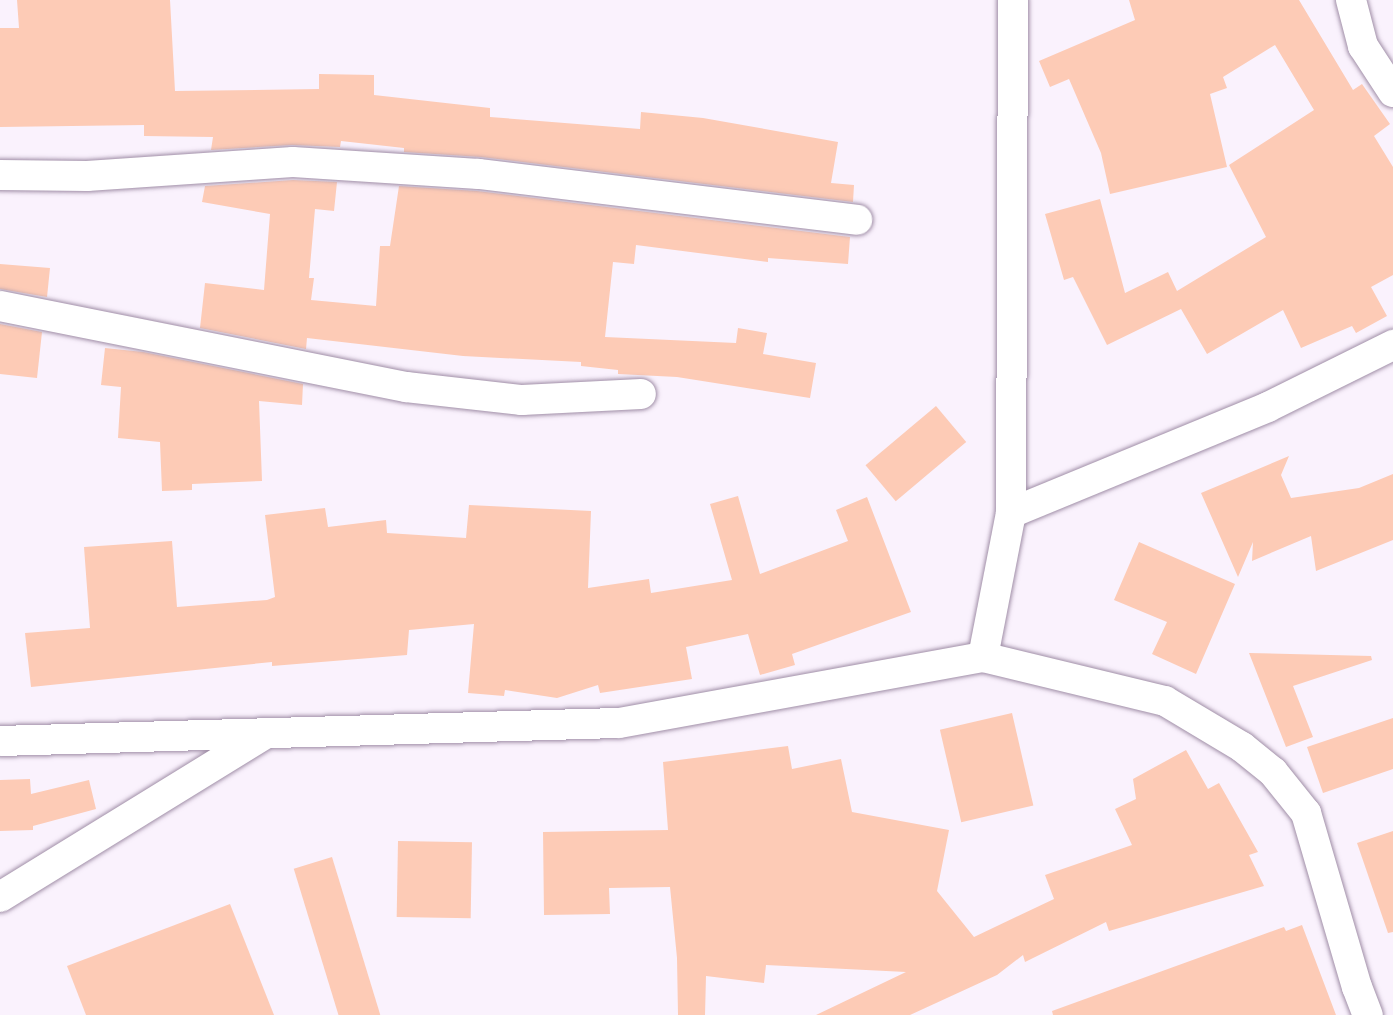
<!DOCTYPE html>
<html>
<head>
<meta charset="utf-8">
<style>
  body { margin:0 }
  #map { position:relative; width:1393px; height:1015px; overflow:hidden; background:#faf2fd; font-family:Figtree,sans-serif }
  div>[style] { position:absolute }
  .building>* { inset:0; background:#fdcbb6; transform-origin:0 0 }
  .roads { filter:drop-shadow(0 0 2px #a08ea7) drop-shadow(0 0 2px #a08ea7) }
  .minor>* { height:30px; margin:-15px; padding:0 15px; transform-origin:15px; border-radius:15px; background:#fff }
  span { translate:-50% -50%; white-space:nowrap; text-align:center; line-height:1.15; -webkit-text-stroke:6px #faf2fd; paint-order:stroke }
</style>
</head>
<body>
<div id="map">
  <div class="building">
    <div style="clip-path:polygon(17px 0,170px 0,175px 91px,319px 89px,319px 74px,374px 75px,374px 95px,490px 108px,490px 117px,640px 129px,641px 112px,703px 118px,838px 142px,831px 183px,854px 185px,853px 202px,481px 157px,404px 152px,404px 148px,341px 141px,340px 147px,292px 145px,211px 150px,213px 137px,144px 136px,144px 125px,0 127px,0 28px,19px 28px)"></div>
    <div style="clip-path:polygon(1129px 0,1299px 0,1353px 90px,1362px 84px,1390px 124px,1374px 136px,1393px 167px,1393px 275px,1371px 287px,1387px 316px,1356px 333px,1352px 326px,1301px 348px,1283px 310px,1207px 354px,1181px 309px,1107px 345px,1073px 277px,1064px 280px,1045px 214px,1100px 199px,1125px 293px,1168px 272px,1177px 291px,1266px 237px,1229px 165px,1314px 110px,1275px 45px,1223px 77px,1227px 88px,1210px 94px,1227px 167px,1110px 194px,1101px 153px,1069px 79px,1050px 87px,1039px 61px,1135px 20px)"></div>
    <div style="clip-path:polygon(293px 180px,337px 182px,334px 211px,315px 209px,309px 278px,314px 278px,311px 300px,376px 306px,380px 246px,390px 246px,399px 186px,477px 191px,850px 237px,848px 264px,768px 258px,768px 262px,636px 245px,634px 264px,613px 262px,605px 337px,736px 343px,738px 328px,767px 333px,763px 354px,816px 363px,810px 398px,677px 377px,618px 374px,618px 370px,581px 366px,581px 362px,463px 356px,307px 338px,306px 349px,200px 328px,205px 283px,264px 290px,270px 214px,202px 202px,205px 186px)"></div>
    <div style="clip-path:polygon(0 264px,50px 268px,47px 297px,0 289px)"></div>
    <div style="clip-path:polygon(0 324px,42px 332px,37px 378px,0 374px)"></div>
    <div style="clip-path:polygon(105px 348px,143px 352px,303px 384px,302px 405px,259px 401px,262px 481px,192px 484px,192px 490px,162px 491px,160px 442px,118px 438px,121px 387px,101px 385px)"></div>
    <div style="left:936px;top:406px;width:47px;height:92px;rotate:50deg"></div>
    <div style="clip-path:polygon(1289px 456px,1281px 475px,1291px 498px,1359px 488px,1393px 474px,1393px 540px,1316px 571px,1311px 536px,1252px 561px,1253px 542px,1238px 577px,1201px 493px)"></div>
    <div style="clip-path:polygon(738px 496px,760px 574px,848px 541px,836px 510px,867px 497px,911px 612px,792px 654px,795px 665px,760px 675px,748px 634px,686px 647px,692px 679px,600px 693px,598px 685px,557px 698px,505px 690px,504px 696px,468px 693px,474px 624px,409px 630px,407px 655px,272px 666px,272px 662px,31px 687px,25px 633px,90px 628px,84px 547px,172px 541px,177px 607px,267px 600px,275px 597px,265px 515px,325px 508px,328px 527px,386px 520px,387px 533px,466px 538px,469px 505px,591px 511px,588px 588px,649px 579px,651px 593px,732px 580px,710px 504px)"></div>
    <div style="clip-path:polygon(1139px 542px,1235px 584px,1196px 674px,1152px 654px,1167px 622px,1114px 600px)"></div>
    <div style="clip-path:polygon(1249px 653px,1371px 656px,1372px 660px,1293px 686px,1313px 737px,1286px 747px)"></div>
    <div style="left:1012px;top:713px;width:95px;height:74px;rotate:77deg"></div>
    <div style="clip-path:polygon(1393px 718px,1393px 769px,1323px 793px,1307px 747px)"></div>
    <div style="clip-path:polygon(788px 746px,792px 769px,841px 759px,852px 812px,949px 830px,937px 891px,974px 937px,1054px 899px,1045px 875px,1132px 845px,1115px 809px,1136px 799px,1133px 779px,1186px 750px,1208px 789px,1219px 783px,1258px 852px,1249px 855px,1264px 886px,1109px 931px,1106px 922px,1025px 962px,1023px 955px,997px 975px,910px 1015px,816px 1015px,906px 972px,766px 965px,764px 983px,706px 976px,705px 1015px,678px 1015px,677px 958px,670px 887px,609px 888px,610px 914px,544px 915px,543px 832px,668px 830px,663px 762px)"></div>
    <div style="clip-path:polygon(30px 779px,31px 794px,89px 780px,96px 809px,33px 826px,33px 830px,0 831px,0 780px)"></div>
    <div style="clip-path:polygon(1393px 831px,1393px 932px,1388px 933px,1357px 843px)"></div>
    <div style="left:398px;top:841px;width:74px;height:76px;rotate:1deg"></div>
    <div style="left:332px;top:857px;width:165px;height:40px;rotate:73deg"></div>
    <div style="clip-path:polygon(230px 904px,274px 1015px,86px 1015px,67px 966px)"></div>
    <div style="clip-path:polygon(1302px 925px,1336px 1015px,1053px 1015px,1052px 1011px,1284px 927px,1286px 931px)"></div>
  </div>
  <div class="roads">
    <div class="minor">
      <div style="left:1351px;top:0;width:48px;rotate:75.4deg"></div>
      <div style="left:1363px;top:46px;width:55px;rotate:56.9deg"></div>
      <div style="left:0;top:175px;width:87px;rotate:0.7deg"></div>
      <div style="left:87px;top:176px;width:206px;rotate:-3.9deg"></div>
      <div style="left:293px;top:162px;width:186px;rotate:3.7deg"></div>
      <div style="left:479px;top:174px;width:381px;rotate:6.9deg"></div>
      <div style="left:0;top:306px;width:414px;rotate:11.3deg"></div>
      <div style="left:406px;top:387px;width:117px;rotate:6.4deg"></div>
      <div style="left:522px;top:400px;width:119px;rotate:-2.9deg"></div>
      <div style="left:1011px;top:513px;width:278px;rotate:-22.4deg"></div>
      <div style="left:1268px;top:407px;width:140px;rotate:-26.4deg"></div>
      <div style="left:983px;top:657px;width:187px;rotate:13.6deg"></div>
      <div style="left:1165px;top:701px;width:90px;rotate:30.9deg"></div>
      <div style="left:1242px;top:747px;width:40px;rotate:39deg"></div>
      <div style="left:1273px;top:772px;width:53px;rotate:51.2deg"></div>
      <div style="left:1306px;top:813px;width:181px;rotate:73.7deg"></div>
      <div style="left:1357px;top:987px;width:30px;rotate:69deg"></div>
      <div style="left:0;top:741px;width:619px;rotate:-1.67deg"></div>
      <div style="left:619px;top:723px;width:370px;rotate:-10.3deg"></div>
      <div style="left:983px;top:657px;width:147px;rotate:-79deg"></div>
      <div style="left:1011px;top:513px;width:513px;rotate:-89.78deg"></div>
      <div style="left:0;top:897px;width:308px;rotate:-31.6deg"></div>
    </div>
  </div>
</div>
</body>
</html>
